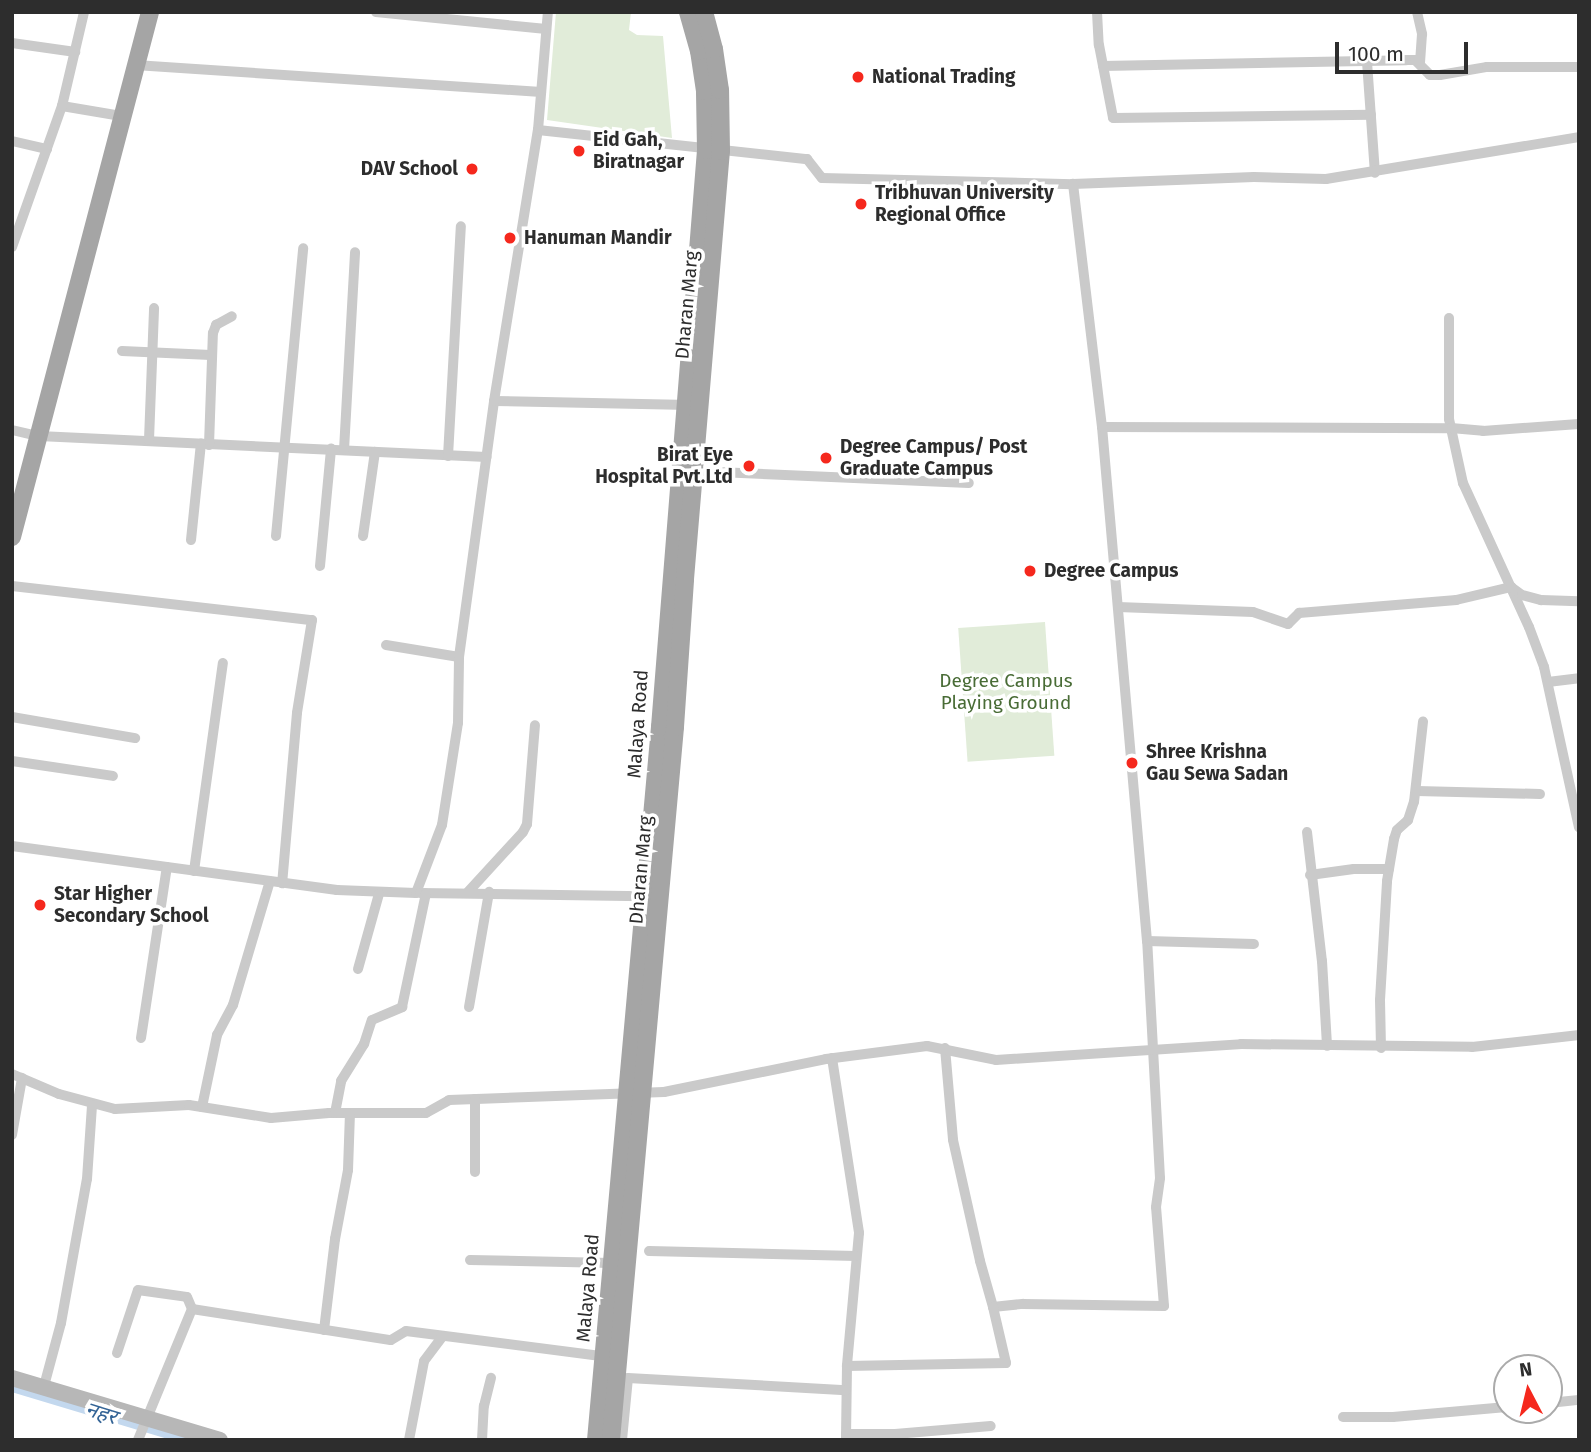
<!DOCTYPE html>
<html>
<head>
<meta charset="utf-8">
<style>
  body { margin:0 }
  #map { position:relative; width:1591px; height:1452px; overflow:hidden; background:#fff; font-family:"Fira Sans","Noto Sans Devanagari",sans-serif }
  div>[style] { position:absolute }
  .green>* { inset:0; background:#e1ecd9; transform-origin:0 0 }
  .canal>* { height:10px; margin:-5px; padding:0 5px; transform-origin:5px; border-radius:5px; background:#c3d8ee }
  .street>* { height:10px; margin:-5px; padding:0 5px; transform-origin:5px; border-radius:5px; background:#cacaca }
  .secondary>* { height:16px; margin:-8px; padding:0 8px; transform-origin:8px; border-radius:8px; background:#b7b7b7 }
  .primary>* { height:18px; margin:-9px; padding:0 9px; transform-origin:9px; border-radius:9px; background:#a5a5a5 }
  .dots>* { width:19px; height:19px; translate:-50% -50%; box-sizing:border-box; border:4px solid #fff; border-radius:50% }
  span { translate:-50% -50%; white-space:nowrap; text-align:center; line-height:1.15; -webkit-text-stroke:7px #fff; paint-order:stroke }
  .poi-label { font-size:19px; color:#2d2d2d; font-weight:700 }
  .left { translate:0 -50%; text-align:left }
  .right { translate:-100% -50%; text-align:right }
  .street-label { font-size:19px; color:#2d2d2d }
  .park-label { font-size:19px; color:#496c36 }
  .water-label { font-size:21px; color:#346496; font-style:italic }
  .frame { position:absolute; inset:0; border:14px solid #2d2d2d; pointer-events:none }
  .north { position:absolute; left:1493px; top:1354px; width:70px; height:70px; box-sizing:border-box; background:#fff; border:2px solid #ababab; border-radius:50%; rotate:353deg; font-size:19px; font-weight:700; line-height:28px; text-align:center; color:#2d2d2d }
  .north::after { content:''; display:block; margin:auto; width:24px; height:32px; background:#f5281d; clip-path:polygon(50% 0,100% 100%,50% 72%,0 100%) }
  .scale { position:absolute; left:1335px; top:42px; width:133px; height:32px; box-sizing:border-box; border:4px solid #2d2d2d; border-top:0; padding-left:9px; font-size:21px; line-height:24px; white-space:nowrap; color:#2d2d2d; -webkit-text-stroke:5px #fff; paint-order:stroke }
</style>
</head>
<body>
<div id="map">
  <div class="green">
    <div style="clip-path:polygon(556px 12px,631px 12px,629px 30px,637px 35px,663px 36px,672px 138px,547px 120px)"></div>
    <div style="left:1045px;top:622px;width:134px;height:87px;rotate:86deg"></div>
  </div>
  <div class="canal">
    <div style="left:12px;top:1387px;width:185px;rotate:16.7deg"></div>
  </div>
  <div class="street">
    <div style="left:376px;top:12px;width:171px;rotate:5.7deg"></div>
    <div style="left:1097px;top:12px;width:33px;rotate:87deg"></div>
    <div style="left:1099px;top:45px;width:74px;rotate:79.1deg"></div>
    <div style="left:1113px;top:118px;width:258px;rotate:-0.7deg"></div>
    <div style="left:1417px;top:12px;width:23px;rotate:77deg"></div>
    <div style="left:1422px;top:34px;width:30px;rotate:94deg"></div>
    <div style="left:12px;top:43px;width:64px;rotate:8.1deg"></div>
    <div style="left:1367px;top:62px;width:111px;rotate:85.9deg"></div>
    <div style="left:135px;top:65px;width:407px;rotate:3.8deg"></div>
    <div style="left:1103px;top:66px;width:303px;rotate:-1.1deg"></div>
    <div style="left:1406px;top:60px;width:9px"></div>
    <div style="left:1415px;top:60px;width:21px;rotate:45deg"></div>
    <div style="left:1430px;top:75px;width:10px"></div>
    <div style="left:1440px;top:75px;width:48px;rotate:-9.7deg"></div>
    <div style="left:1487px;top:67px;width:92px"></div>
    <div style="left:62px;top:106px;width:60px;rotate:9.6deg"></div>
    <div style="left:538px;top:130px;width:118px;rotate:-85.2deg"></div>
    <div style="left:12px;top:141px;width:36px;rotate:13deg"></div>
    <div style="left:12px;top:247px;width:150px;rotate:-70.5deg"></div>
    <div style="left:62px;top:106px;width:97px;rotate:-76.8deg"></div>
    <div style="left:1449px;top:318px;width:101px;rotate:90deg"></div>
    <div style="left:1449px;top:419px;width:66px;rotate:77.7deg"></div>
    <div style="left:1463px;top:483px;width:158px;rotate:65.4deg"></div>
    <div style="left:1529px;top:627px;width:43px;rotate:69.4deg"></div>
    <div style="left:1544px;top:667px;width:164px;rotate:77.7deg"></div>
    <div style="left:122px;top:351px;width:89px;rotate:2.6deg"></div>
    <div style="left:494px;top:401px;width:196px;rotate:1.2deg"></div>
    <div style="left:1102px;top:427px;width:349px;rotate:0.2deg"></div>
    <div style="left:1451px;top:428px;width:32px;rotate:5deg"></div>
    <div style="left:1483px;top:431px;width:96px;rotate:-4.2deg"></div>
    <div style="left:12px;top:430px;width:28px;rotate:13deg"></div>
    <div style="left:39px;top:436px;width:448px;rotate:2.7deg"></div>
    <div style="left:149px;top:440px;width:132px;rotate:-87.8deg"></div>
    <div style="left:209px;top:445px;width:112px;rotate:-88deg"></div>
    <div style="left:213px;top:333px;width:9px;rotate:-69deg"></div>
    <div style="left:216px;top:325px;width:18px;rotate:-29deg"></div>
    <div style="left:344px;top:450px;width:198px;rotate:-86.8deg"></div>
    <div style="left:448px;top:456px;width:230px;rotate:-86.8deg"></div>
    <div style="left:695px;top:471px;width:274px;rotate:2.5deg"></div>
    <div style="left:276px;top:536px;width:289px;rotate:-84.6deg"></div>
    <div style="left:363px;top:536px;width:85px;rotate:-81.9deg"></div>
    <div style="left:191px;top:540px;width:97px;rotate:-84.1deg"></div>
    <div style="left:320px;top:566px;width:118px;rotate:-84.6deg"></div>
    <div style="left:12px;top:586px;width:302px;rotate:6.5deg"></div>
    <div style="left:312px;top:620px;width:94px;rotate:99.2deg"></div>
    <div style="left:297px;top:713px;width:171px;rotate:95deg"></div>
    <div style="left:1118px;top:607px;width:135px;rotate:2.1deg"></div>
    <div style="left:1253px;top:612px;width:37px;rotate:19deg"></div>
    <div style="left:1288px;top:624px;width:16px;rotate:-45deg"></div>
    <div style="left:1299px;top:613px;width:158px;rotate:-4.7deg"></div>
    <div style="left:1456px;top:600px;width:57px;rotate:-13.3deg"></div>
    <div style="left:1511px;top:587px;width:14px;rotate:36deg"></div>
    <div style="left:1522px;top:595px;width:20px;rotate:15deg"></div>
    <div style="left:1541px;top:600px;width:38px;rotate:2deg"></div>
    <div style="left:386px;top:645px;width:74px;rotate:9.3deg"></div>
    <div style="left:1548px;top:682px;width:31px;rotate:-7deg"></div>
    <div style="left:12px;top:717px;width:125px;rotate:9.7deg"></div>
    <div style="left:12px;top:761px;width:102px;rotate:8.4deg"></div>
    <div style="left:1417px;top:791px;width:123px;rotate:1.4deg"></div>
    <div style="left:1307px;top:832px;width:130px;rotate:83.4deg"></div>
    <div style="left:1322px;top:961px;width:85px;rotate:86.6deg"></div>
    <div style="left:12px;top:846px;width:328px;rotate:7.7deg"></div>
    <div style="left:337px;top:890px;width:79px;rotate:2.2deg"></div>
    <div style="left:416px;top:893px;width:73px;rotate:-69.1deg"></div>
    <div style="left:442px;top:825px;width:103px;rotate:-81.1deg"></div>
    <div style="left:458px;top:723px;width:66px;rotate:-89.1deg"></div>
    <div style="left:459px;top:657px;width:258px;rotate:-82.2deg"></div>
    <div style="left:494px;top:401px;width:275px;rotate:-80.8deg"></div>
    <div style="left:538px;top:130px;width:271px;rotate:6.2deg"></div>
    <div style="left:807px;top:159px;width:24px;rotate:52deg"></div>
    <div style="left:822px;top:178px;width:251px;rotate:1.4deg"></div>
    <div style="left:1073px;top:184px;width:181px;rotate:-2.2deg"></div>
    <div style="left:1254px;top:177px;width:72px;rotate:1.6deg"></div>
    <div style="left:1326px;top:179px;width:256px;rotate:-9.4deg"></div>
    <div style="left:194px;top:871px;width:210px;rotate:-82.1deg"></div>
    <div style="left:1310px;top:875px;width:44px;rotate:-7.8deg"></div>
    <div style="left:1354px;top:869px;width:35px"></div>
    <div style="left:468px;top:892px;width:81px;rotate:-47.5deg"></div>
    <div style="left:523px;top:832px;width:9px;rotate:-63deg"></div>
    <div style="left:527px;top:824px;width:99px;rotate:-85.4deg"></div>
    <div style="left:420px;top:893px;width:224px;rotate:0.8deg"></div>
    <div style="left:1147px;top:941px;width:107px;rotate:1.6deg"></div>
    <div style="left:358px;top:969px;width:78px;rotate:-74.4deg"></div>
    <div style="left:469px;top:1007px;width:117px;rotate:-80.1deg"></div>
    <div style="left:141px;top:1038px;width:173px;rotate:-81.4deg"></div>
    <div style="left:945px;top:1048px;width:92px;rotate:85deg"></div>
    <div style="left:953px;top:1140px;width:124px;rotate:77.4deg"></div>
    <div style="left:980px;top:1261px;width:48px;rotate:74.2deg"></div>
    <div style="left:993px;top:1307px;width:30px;rotate:-6deg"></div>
    <div style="left:1023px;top:1304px;width:141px;rotate:0.8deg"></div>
    <div style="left:1164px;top:1306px;width:99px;rotate:-94.6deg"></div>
    <div style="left:1156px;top:1207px;width:29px;rotate:-82deg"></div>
    <div style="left:1160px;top:1178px;width:237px;rotate:-93.1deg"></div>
    <div style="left:1147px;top:941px;width:516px;rotate:-95deg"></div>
    <div style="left:1102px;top:427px;width:245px;rotate:-96.8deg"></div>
    <div style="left:1381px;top:1048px;width:48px;rotate:-91.2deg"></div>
    <div style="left:1380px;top:1000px;width:119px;rotate:-86.6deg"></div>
    <div style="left:1387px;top:881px;width:43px;rotate:-80.5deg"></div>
    <div style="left:1394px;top:839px;width:9px;rotate:-72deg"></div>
    <div style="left:1397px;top:830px;width:15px;rotate:-42deg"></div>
    <div style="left:1408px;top:820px;width:19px;rotate:-72deg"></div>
    <div style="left:1414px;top:802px;width:81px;rotate:-83.6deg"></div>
    <div style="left:832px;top:1058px;width:177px;rotate:81.2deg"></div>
    <div style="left:859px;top:1233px;width:134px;rotate:95.2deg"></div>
    <div style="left:847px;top:1366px;width:74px;rotate:90.8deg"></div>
    <div style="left:12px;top:1074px;width:51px;rotate:23.1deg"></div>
    <div style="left:59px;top:1094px;width:58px;rotate:15deg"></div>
    <div style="left:115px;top:1109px;width:74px;rotate:-3.1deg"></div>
    <div style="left:189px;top:1105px;width:83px;rotate:9deg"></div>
    <div style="left:271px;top:1118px;width:58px;rotate:-4.9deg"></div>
    <div style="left:329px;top:1113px;width:97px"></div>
    <div style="left:426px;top:1113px;width:26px;rotate:-29deg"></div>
    <div style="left:449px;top:1100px;width:215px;rotate:-2.1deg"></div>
    <div style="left:664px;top:1092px;width:165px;rotate:-11.5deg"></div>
    <div style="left:826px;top:1059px;width:102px;rotate:-7.3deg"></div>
    <div style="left:927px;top:1046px;width:70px;rotate:11.5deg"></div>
    <div style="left:996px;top:1060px;width:246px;rotate:-3.7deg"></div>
    <div style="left:1241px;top:1044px;width:231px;rotate:0.7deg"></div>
    <div style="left:1472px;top:1047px;width:108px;rotate:-6.4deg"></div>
    <div style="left:202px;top:1107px;width:74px;rotate:-78.2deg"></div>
    <div style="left:217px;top:1035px;width:34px;rotate:-62deg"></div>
    <div style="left:233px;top:1005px;width:129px;rotate:-73.4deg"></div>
    <div style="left:335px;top:1113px;width:33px;rotate:-79deg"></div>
    <div style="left:341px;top:1081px;width:44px;rotate:-58.1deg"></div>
    <div style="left:364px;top:1044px;width:25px;rotate:-72deg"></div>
    <div style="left:372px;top:1020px;width:33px;rotate:-23deg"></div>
    <div style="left:402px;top:1007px;width:116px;rotate:-78.1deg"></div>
    <div style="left:12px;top:1135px;width:58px;rotate:-80deg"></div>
    <div style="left:475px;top:1172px;width:73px;rotate:-90deg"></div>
    <div style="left:649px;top:1251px;width:207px;rotate:1.4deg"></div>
    <div style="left:470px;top:1260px;width:141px;rotate:1.2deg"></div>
    <div style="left:324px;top:1330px;width:92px;rotate:-83.1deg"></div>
    <div style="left:335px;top:1239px;width:70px;rotate:-79.3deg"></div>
    <div style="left:348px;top:1170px;width:56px;rotate:-88deg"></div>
    <div style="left:117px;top:1353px;width:66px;rotate:-71.6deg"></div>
    <div style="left:138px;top:1290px;width:49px;rotate:8.1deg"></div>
    <div style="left:187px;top:1297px;width:13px;rotate:67deg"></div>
    <div style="left:847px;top:1366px;width:159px;rotate:-1.1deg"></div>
    <div style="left:1006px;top:1363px;width:57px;rotate:-103.1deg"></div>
    <div style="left:44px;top:1386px;width:65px;rotate:-74.9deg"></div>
    <div style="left:61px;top:1323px;width:146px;rotate:-79.8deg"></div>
    <div style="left:87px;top:1179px;width:74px;rotate:-86.1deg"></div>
    <div style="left:1549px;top:1403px;width:30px;rotate:-6deg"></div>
    <div style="left:1343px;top:1417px;width:50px"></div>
    <div style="left:1393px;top:1417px;width:114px;rotate:-5deg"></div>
    <div style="left:846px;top:1434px;width:49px"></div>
    <div style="left:895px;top:1434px;width:96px;rotate:-4.8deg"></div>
    <div style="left:138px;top:1440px;width:142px;rotate:-67.6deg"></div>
    <div style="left:192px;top:1309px;width:201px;rotate:8.9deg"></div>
    <div style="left:391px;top:1340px;width:17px;rotate:-31deg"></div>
    <div style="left:406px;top:1331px;width:204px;rotate:7.3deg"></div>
    <div style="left:409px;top:1440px;width:80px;rotate:-79.2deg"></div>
    <div style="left:424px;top:1361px;width:31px;rotate:-53deg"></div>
    <div style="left:482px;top:1440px;width:34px;rotate:-87deg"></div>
    <div style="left:484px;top:1406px;width:29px;rotate:-76deg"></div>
    <div style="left:622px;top:1440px;width:62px;rotate:-84.5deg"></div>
    <div style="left:628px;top:1378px;width:218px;rotate:3.2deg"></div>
  </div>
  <div class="secondary">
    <div style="left:12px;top:1378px;width:217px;rotate:16.6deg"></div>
  </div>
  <div class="primary">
    <div style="left:12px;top:537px;width:543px;rotate:-75.27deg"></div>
    <div style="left:596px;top:1440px;width:716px;rotate:-84.87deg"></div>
    <div style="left:660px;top:727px;width:579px;rotate:-85.44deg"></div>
    <div style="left:706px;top:150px;width:59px;rotate:-91deg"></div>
    <div style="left:705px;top:91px;width:40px;rotate:-98.5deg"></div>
    <div style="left:699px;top:51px;width:41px;rotate:-105.8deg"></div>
    <div style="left:611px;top:1440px;width:716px;rotate:-84.87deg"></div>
    <div style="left:675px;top:727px;width:148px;rotate:-86.1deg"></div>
    <div style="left:685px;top:579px;width:430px;rotate:-85.2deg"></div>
    <div style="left:721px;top:151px;width:61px;rotate:-90.9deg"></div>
    <div style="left:720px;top:90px;width:41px;rotate:-98.3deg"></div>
    <div style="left:714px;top:49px;width:38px;rotate:-105deg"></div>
  </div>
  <div class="dots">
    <div style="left:858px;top:77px;background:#f5281d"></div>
    <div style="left:579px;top:151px;background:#f5281d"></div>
    <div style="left:472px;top:169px;background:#f5281d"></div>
    <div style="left:861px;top:204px;background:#f5281d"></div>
    <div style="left:510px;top:238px;background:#f5281d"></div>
    <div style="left:826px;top:458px;background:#f5281d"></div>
    <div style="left:749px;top:466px;background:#f5281d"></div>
    <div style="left:1030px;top:571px;background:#f5281d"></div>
    <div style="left:1132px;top:763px;background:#f5281d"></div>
    <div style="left:40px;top:905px;background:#f5281d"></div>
  </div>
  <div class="poi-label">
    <span class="left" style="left:872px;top:77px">National Trading</span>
    <span class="left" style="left:593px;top:151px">Eid Gah,<br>Biratnagar</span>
    <span class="right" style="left:458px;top:169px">DAV School</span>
    <span class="left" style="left:875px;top:204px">Tribhuvan University<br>Regional Office</span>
    <span class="left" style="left:524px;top:238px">Hanuman Mandir</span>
    <span class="left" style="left:840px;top:458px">Degree Campus/ Post<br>Graduate Campus</span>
    <span class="right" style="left:733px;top:466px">Birat Eye<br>Hospital Pvt.Ltd</span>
    <span class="left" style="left:1044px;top:571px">Degree Campus</span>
    <span class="left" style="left:1146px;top:763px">Shree Krishna<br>Gau Sewa Sadan</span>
    <span class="left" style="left:54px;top:905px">Star Higher<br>Secondary School</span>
  </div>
  <div class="street-label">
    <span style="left:687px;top:305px;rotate:-85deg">Dharan Marg</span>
    <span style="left:638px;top:724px;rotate:-86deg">Malaya Road</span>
    <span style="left:641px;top:870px;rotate:-85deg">Dharan Marg</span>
    <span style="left:588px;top:1288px;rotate:-85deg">Malaya Road</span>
  </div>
  <div class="park-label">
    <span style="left:1006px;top:692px">Degree Campus<br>Playing Ground</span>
  </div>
  <div class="water-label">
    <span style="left:101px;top:1413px;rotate:17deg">नहर</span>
  </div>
  <div class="frame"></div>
  <div class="north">N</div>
  <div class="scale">100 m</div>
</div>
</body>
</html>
